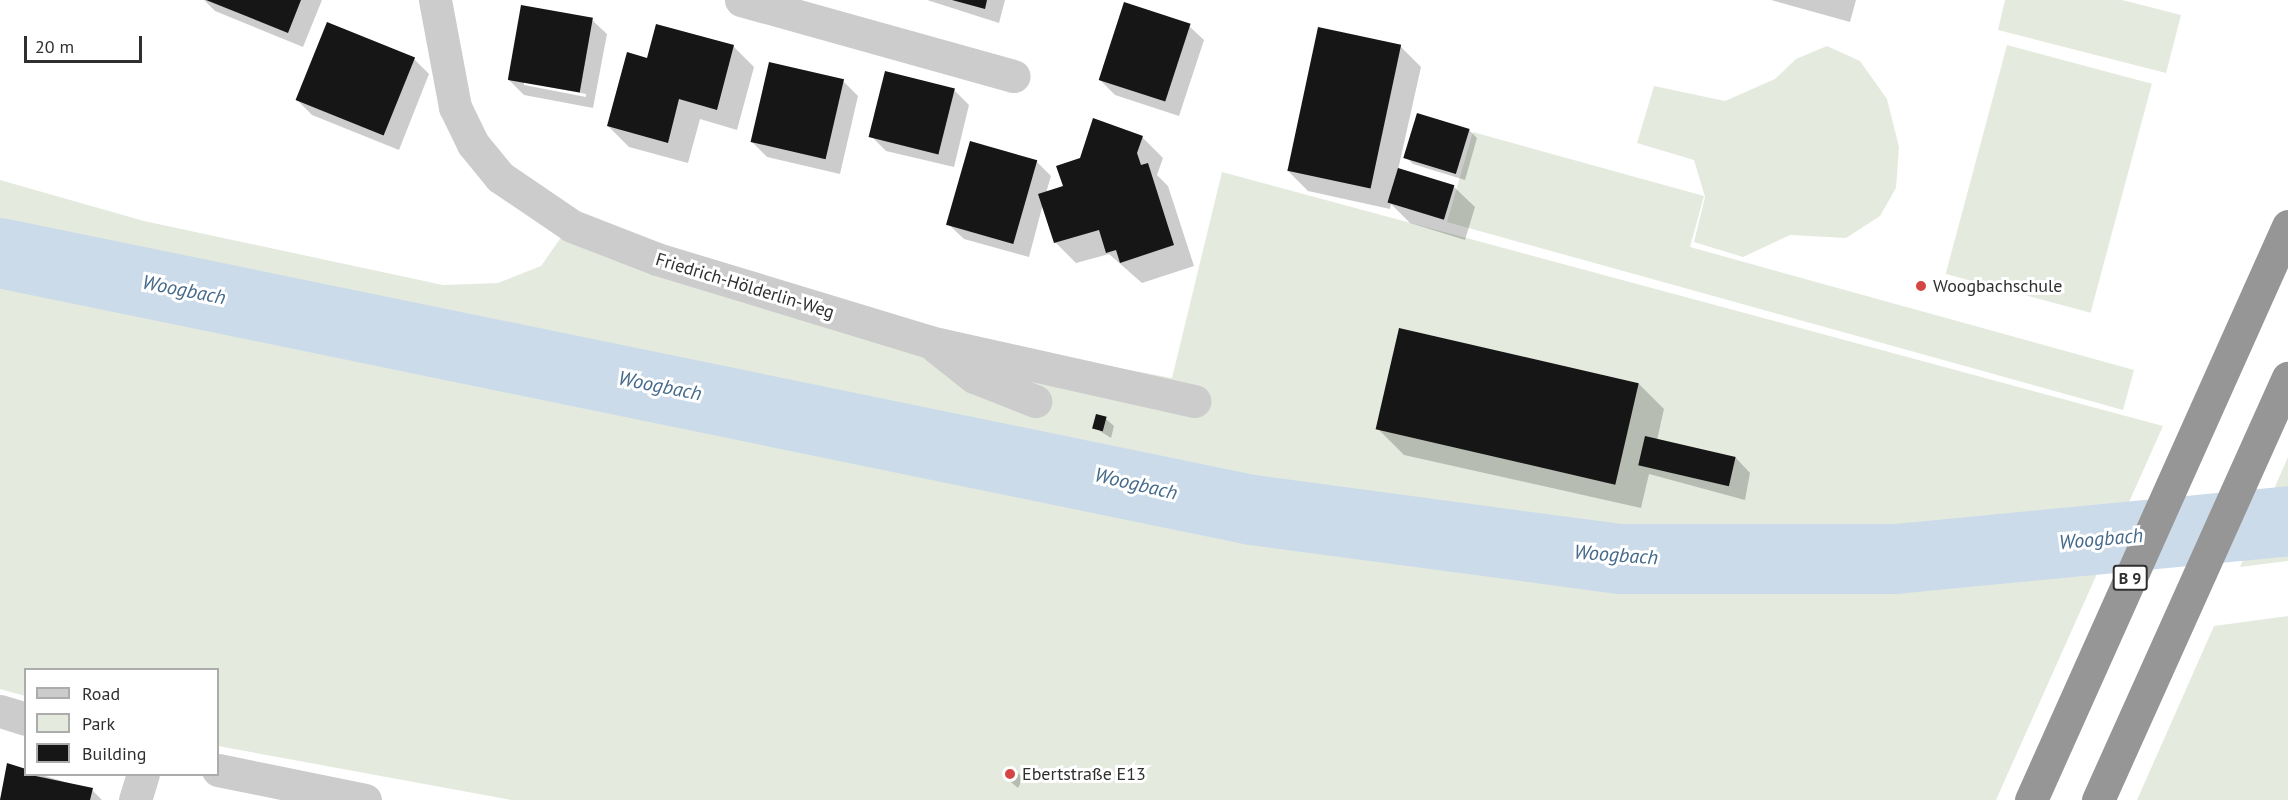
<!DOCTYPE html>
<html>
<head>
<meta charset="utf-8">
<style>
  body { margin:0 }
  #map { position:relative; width:2288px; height:800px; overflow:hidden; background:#fff; font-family:"PT Sans",sans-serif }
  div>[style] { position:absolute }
  .green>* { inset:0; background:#e4ebde; transform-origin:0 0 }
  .shadow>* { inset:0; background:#0003 }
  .stream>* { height:12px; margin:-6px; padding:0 6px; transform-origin:6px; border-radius:6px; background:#ccdbe9 }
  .river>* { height:70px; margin:-35px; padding:0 35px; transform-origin:35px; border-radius:35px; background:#ccdbe9 }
  .building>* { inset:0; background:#161616; transform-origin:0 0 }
  .minor>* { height:33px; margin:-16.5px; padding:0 16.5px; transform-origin:16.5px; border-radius:16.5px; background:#ccc }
  .highway>* { height:33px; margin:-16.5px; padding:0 16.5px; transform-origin:16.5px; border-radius:16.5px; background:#969696 }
  .dots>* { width:16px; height:16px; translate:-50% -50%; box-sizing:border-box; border:3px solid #fff; border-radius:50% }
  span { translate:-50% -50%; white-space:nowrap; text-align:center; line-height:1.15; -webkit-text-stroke:6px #fff; paint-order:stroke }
  .shield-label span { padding:2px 4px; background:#fff; border:2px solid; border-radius:4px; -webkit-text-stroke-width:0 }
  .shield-label { font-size:16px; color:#2f2f2f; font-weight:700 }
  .street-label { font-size:18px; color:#2f2f2f }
  .poi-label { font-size:18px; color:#2f2f2f }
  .left { translate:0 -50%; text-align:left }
  .water-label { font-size:20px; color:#44698a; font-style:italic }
  .legend { position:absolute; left:24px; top:668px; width:195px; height:108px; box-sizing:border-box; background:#fff; border:2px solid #acacac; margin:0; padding:8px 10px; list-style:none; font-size:18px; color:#2f2f2f }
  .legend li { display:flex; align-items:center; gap:12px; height:30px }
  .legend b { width:30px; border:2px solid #acacac }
  .scale { position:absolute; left:24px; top:36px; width:118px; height:27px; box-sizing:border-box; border:3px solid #2f2f2f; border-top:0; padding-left:8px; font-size:18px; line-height:21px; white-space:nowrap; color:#2f2f2f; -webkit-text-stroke:4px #fff; paint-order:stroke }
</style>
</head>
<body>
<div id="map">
  <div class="green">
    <div style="clip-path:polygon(2005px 0,2122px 0,2181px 15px,2166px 73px,1998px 30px)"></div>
    <div style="left:2007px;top:45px;width:150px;height:237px;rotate:15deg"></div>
    <div style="clip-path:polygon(1827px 46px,1860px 61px,1887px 99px,1899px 147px,1896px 188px,1880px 216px,1846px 238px,1790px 235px,1743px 257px,1694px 242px,1705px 197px,1694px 160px,1637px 143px,1654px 86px,1725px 101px,1775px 79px,1796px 59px)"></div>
    <div style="clip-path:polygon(1473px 132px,1704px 196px,1690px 247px,2134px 370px,2123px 410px,1447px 222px)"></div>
    <div style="clip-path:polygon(1222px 172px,2163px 426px,1996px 800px,511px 800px,218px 746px,218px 670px,26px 670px,25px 696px,0 689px,0 180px,144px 221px,443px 285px,498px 283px,541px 266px,576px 216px,699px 260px,958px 338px,1172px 378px)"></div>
    <div style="clip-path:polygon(2288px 457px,2288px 561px,2240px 567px)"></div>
    <div style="clip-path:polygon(2288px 616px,2288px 800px,2137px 800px,2214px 626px)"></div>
  </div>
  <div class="shadow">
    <div style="clip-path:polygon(204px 0,322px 0,303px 47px,215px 11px)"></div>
    <div style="clip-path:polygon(927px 0,1005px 0,999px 23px)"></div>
    <div style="clip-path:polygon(1771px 0,1856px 0,1850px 22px)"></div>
    <div style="clip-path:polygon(evenodd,592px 20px,607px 34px,593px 108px,524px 95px,509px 80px,592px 20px,524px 82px,586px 94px,586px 97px,524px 85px,524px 82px)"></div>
    <div style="clip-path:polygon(1189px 26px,1204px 40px,1179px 116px,1115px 95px,1100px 80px)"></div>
    <div style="clip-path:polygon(733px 46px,754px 67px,737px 130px,700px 119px,688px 163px,629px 147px,608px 126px)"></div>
    <div style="clip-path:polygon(1400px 46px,1421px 67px,1398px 170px,1454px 187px,1475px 207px,1465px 240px,1410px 223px,1391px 204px,1390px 209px,1308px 191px,1287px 170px)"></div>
    <div style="clip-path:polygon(414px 59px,429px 74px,399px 150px,312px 115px,297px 100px)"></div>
    <div style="clip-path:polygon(843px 81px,858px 96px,840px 174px,767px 157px,752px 142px)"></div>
    <div style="clip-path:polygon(954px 90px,969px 105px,954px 167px,886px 151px,871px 136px)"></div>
    <div style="clip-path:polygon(1469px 130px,1477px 138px,1465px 180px,1413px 164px,1406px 157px)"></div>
    <div style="clip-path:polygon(1142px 137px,1163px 158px,1157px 175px,1168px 186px,1194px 266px,1142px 283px,1109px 254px,1076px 263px,1055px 242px,1043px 204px,1029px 257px,964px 239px,949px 225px,1036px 161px,1051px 176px,1046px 193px,1065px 187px)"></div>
    <div style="clip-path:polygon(1638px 383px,1664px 409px,1657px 440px,1736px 458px,1750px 473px,1745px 500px,1649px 474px,1641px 508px,1404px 455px,1378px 429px)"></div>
    <div style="clip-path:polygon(1106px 419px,1114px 426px,1111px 438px,1095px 428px)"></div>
    <div style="clip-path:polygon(8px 765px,92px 790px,102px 800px,0 800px)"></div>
    <div style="clip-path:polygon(1016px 771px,1023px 778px,1018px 788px,1005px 777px)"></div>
  </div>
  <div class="stream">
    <div style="left:1051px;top:465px;width:30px;rotate:-44deg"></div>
  </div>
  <div class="river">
    <div style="left:0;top:253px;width:1278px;rotate:11.6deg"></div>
    <div style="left:1252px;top:510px;width:371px;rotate:7.6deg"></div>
    <div style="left:1620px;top:559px;width:276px"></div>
    <div style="left:1896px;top:559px;width:394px;rotate:-5.5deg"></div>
  </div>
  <div class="building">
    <div style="clip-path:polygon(206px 0,301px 0,288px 33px)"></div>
    <div style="clip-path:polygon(952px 0,987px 0,985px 9px)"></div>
    <div style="left:1124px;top:2px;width:70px;height:82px;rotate:18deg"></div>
    <div style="left:521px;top:5px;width:73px;height:76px;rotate:10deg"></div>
    <div style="left:327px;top:22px;width:95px;height:84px;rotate:22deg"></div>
    <div style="clip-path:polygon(656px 24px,734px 45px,717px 110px,679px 99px,668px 143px,607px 126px,627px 52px,647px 58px)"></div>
    <div style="left:1318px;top:27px;width:85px;height:147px;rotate:12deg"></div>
    <div style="left:769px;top:62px;width:77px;height:82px;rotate:13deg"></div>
    <div style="left:885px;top:71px;width:72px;height:68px;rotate:14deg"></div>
    <div style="left:1417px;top:113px;width:55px;height:47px;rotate:17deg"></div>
    <div style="clip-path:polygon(1093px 118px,1143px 136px,1137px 153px,1141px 165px,1148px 163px,1174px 245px,1120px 263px,1116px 250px,1106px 253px,1099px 230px,1054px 243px,1038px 194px,1063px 186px,1056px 166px,1080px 158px)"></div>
    <div style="left:970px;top:141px;width:70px;height:87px;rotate:16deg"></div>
    <div style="left:1398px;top:168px;width:59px;height:36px;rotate:17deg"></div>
    <div style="left:1399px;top:328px;width:246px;height:104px;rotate:13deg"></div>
    <div style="left:1096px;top:414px;width:11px;height:15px;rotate:15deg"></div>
    <div style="left:1645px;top:436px;width:93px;height:30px;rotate:13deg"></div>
    <div style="clip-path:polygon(7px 763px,26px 769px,26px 774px,93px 788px,90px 800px,0 800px)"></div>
    <div style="left:1009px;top:766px;width:9px;height:13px;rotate:27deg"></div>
  </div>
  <div class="minor">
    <div style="left:435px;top:0;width:109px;rotate:79.4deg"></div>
    <div style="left:455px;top:107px;width:41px;rotate:64.1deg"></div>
    <div style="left:473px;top:144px;width:43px;rotate:50.7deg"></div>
    <div style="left:500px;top:177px;width:87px;rotate:34.2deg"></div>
    <div style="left:572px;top:226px;width:91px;rotate:21.2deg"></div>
    <div style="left:657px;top:259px;width:285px;rotate:16.9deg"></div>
    <div style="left:930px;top:342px;width:271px;rotate:12.6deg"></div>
    <div style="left:741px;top:0;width:283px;rotate:15.6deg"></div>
    <div style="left:935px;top:346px;width:50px;rotate:38.5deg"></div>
    <div style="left:974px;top:377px;width:66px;rotate:21.5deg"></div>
    <div style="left:0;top:711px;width:27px;rotate:17deg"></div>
    <div style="left:218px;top:770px;width:150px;rotate:11.5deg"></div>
    <div style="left:135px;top:800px;width:27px;rotate:-73deg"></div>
  </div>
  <div class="highway">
    <div style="left:2031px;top:800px;width:629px;rotate:-65.88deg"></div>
    <div style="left:2098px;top:800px;width:463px;rotate:-65.8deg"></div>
  </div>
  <div class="dots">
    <div style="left:1921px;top:286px;background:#d54542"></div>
    <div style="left:1010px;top:774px;background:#d54542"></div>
  </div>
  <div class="shield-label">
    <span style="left:2130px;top:578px">B 9</span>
  </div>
  <div class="street-label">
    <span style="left:745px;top:286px;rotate:17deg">Friedrich-Hölderlin-Weg</span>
  </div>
  <div class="poi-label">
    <span class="left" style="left:1933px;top:286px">Woogbachschule</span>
    <span class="left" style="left:1022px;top:774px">Ebertstraße E13</span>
  </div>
  <div class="water-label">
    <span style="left:184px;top:290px;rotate:11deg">Woogbach</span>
    <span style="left:660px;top:386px;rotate:11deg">Woogbach</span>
    <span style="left:1136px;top:484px;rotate:13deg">Woogbach</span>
    <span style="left:2101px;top:539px;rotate:-5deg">Woogbach</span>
    <span style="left:1616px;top:555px;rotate:4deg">Woogbach</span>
  </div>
  <ul class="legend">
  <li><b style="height:8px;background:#ccc"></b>Road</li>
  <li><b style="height:16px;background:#e4ebde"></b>Park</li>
  <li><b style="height:16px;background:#161616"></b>Building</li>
  </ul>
  <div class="scale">20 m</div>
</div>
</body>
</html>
